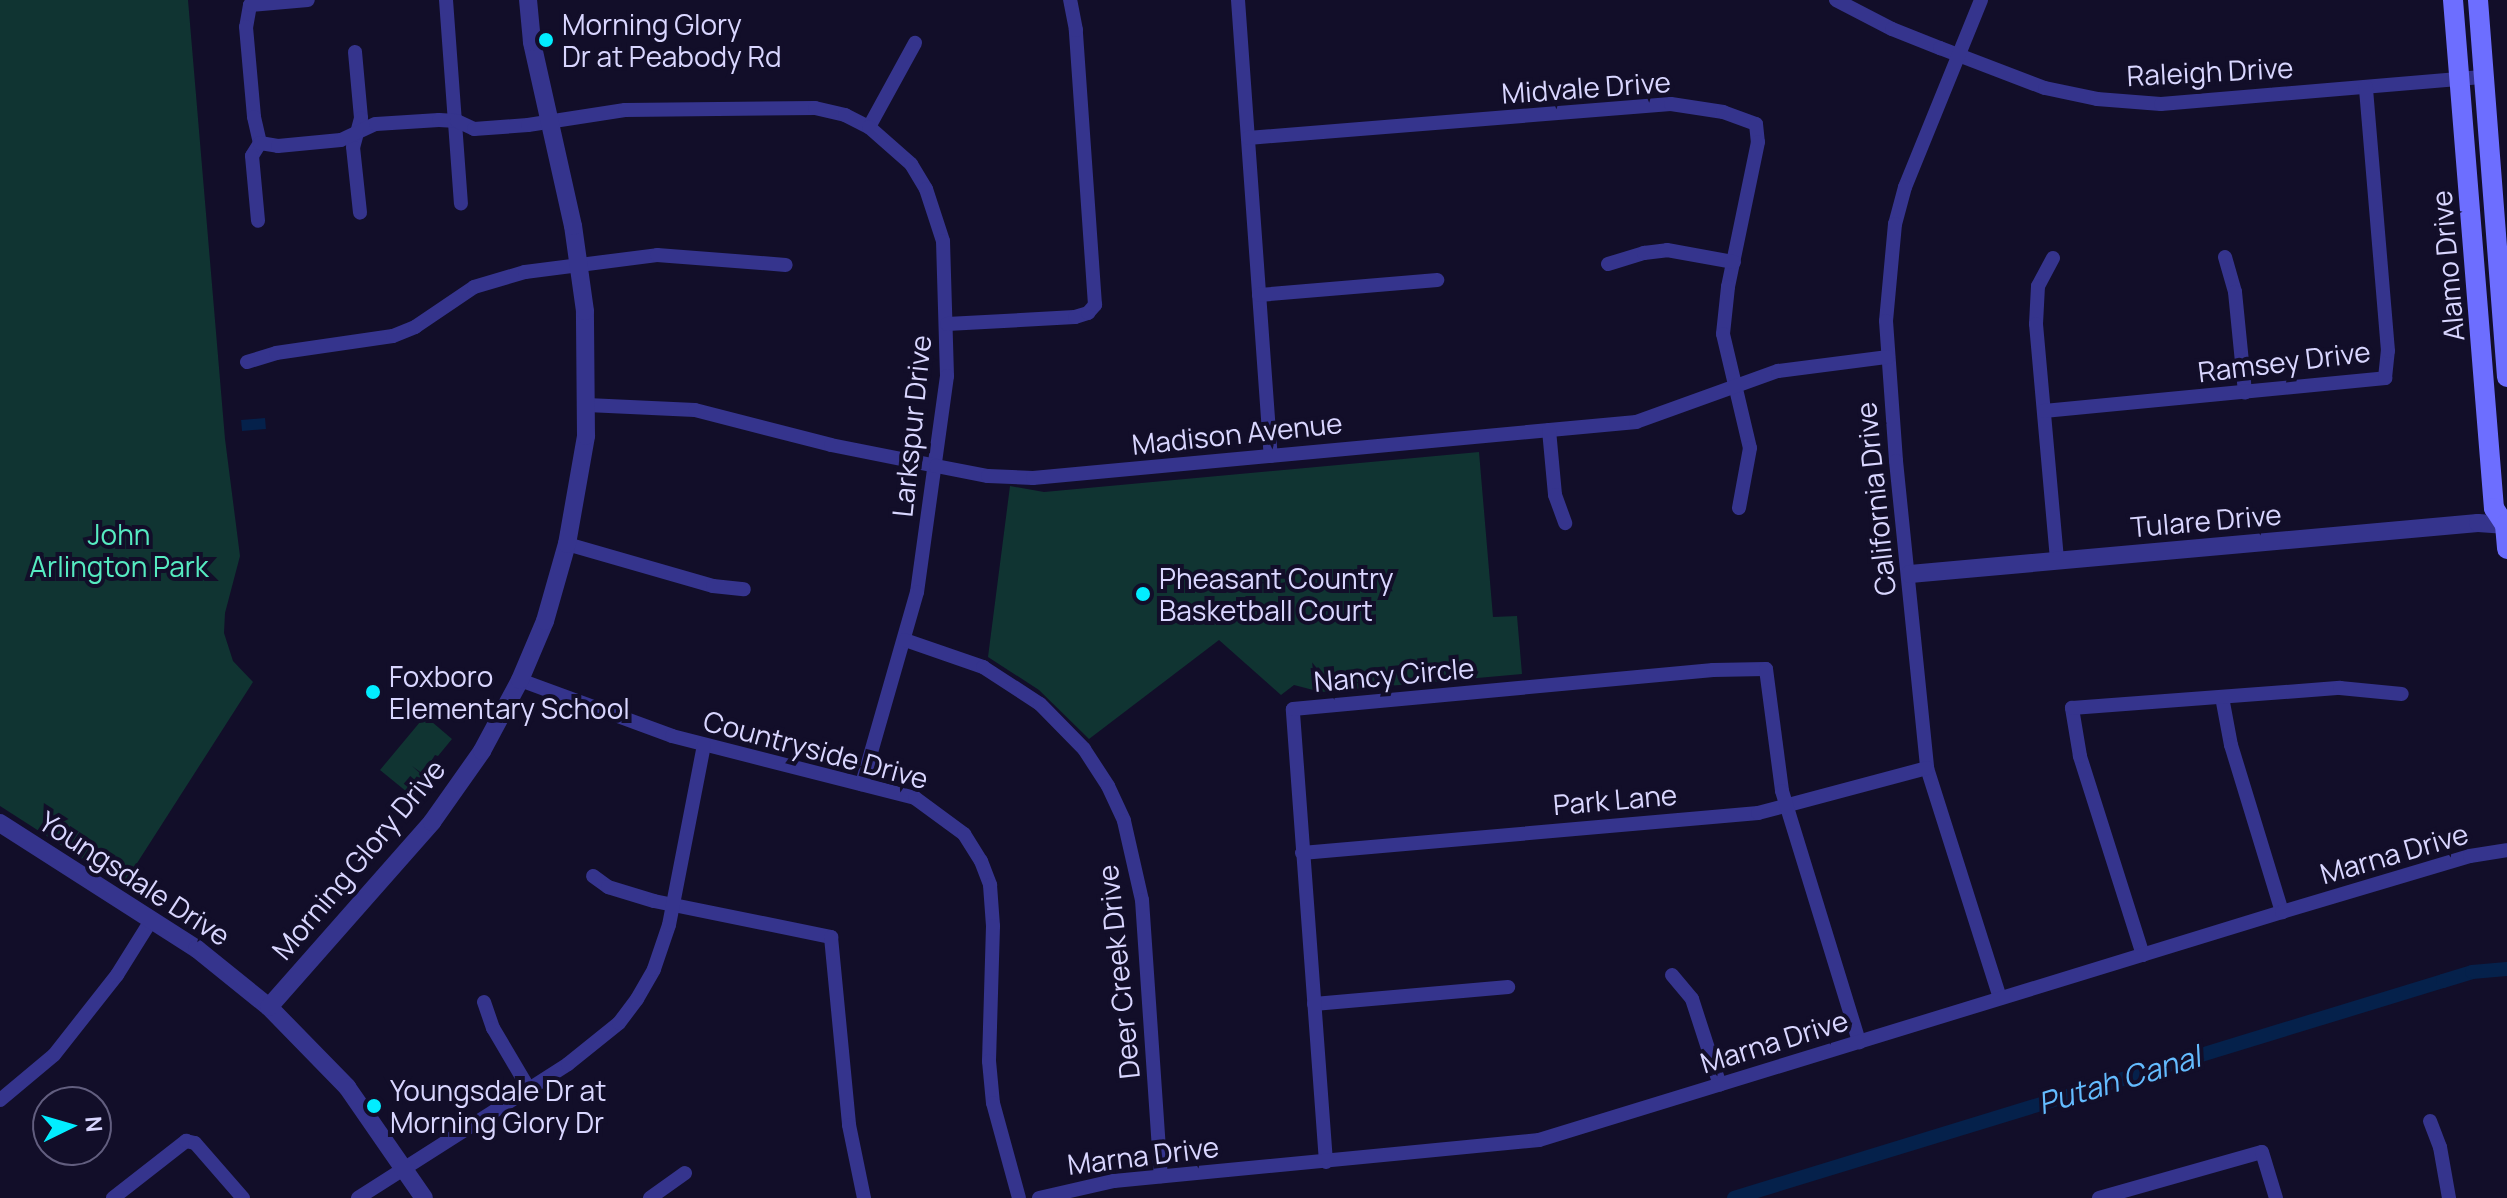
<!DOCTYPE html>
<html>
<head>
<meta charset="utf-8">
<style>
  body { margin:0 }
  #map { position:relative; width:2507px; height:1198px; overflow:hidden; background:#120e29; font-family:Manrope,sans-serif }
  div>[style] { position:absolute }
  .green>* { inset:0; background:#103432 }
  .water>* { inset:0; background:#05214b; transform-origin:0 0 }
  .canal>* { height:14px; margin:-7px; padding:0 7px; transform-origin:7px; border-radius:7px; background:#05214b }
  .minor>* { height:14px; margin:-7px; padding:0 7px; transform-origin:7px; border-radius:7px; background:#35348d }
  .tertiary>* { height:18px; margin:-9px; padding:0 9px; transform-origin:9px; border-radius:9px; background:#35348d }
  .secondary>* { height:20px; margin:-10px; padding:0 10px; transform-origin:10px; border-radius:10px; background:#6d6eff }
  .dots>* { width:22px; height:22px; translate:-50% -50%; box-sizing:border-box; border:4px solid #120e29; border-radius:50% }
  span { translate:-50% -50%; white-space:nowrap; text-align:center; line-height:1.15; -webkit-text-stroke:8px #120e29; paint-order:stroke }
  .poi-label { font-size:28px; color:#d9d6ff }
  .left { translate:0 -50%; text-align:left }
  .street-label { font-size:28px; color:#d9d6ff }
  .park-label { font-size:28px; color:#56ebc1 }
  .water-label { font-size:30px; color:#64bcff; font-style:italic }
  .north { position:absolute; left:32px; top:1086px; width:80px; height:80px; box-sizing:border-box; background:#120e29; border:2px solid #625e7f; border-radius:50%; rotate:85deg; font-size:22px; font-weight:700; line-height:32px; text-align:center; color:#d9d6ff }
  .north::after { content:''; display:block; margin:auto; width:28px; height:36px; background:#02edff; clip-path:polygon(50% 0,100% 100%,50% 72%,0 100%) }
</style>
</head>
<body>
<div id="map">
  <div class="green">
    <div style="clip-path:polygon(0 0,188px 0,225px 439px,240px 556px,225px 613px,224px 633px,233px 661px,253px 682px,123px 885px,0 806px)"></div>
    <div style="clip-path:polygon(1479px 452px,1493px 617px,1517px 616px,1522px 674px,1321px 692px,1294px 685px,1281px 695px,1219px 640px,1089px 739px,1039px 690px,988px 657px,1010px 486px,1044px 492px)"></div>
    <div style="clip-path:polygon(425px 716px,452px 739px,438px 756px,435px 755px,423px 774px,412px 766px,422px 775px,407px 792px,380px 770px)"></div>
  </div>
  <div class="water">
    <div style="left:265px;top:418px;width:11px;height:24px;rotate:85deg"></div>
  </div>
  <div class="canal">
    <div style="left:1734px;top:1198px;width:741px;rotate:-17.02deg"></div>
    <div style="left:2443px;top:981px;width:30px;rotate:-17deg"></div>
    <div style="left:2472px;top:972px;width:35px;rotate:-5deg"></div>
  </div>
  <div class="minor">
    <div style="left:446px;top:0;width:204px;rotate:85.8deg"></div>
    <div style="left:1238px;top:0;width:457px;rotate:85.9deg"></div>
    <div style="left:1836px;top:0;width:63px;rotate:27.4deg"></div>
    <div style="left:1892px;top:29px;width:52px;rotate:21.6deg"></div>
    <div style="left:1940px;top:48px;width:112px;rotate:20.9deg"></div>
    <div style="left:2045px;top:88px;width:53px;rotate:11.9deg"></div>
    <div style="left:2097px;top:99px;width:64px;rotate:4.5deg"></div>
    <div style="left:2161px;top:104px;width:325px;rotate:-4.8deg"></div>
    <div style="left:1981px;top:0;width:202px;rotate:112.1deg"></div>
    <div style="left:1905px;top:187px;width:38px;rotate:105deg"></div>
    <div style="left:1895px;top:224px;width:97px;rotate:95.3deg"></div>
    <div style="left:1886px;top:321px;width:140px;rotate:85.9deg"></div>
    <div style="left:1896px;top:461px;width:309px;rotate:84.2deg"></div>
    <div style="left:1927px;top:768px;width:241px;rotate:72.4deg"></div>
    <div style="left:250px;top:5px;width:22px;rotate:100deg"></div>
    <div style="left:246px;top:27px;width:90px;rotate:84.9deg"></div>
    <div style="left:254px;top:117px;width:27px;rotate:77deg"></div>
    <div style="left:260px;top:143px;width:15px;rotate:122deg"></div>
    <div style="left:252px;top:156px;width:65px;rotate:84.7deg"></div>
    <div style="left:250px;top:5px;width:58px;rotate:-4.9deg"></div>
    <div style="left:355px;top:52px;width:66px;rotate:84.8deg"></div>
    <div style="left:361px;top:118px;width:30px;rotate:105deg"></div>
    <div style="left:353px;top:147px;width:66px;rotate:83.9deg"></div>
    <div style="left:869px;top:127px;width:96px;rotate:-61.3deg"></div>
    <div style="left:1248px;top:138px;width:424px;rotate:-4.6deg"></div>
    <div style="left:1671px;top:104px;width:53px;rotate:8.7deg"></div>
    <div style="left:1723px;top:112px;width:35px;rotate:20deg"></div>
    <div style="left:1756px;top:124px;width:18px;rotate:84deg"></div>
    <div style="left:1758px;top:142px;width:148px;rotate:101.7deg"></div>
    <div style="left:1728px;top:287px;width:47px;rotate:96.1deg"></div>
    <div style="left:1723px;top:334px;width:117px;rotate:76.7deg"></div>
    <div style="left:1750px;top:448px;width:61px;rotate:100.4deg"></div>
    <div style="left:260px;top:143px;width:18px;rotate:9deg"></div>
    <div style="left:278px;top:146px;width:63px;rotate:-5.4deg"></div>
    <div style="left:341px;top:140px;width:38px;rotate:-25deg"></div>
    <div style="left:376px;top:124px;width:63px;rotate:-3.6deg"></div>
    <div style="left:439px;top:120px;width:18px;rotate:3deg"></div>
    <div style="left:457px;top:121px;width:19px;rotate:25deg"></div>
    <div style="left:474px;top:129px;width:54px;rotate:-4.2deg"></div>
    <div style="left:528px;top:125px;width:98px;rotate:-8.8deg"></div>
    <div style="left:625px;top:110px;width:190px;rotate:-0.6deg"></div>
    <div style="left:815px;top:108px;width:31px;rotate:13deg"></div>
    <div style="left:845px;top:115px;width:27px;rotate:27deg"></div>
    <div style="left:869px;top:127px;width:56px;rotate:41.4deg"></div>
    <div style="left:911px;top:164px;width:29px;rotate:59deg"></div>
    <div style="left:926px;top:189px;width:55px;rotate:71.9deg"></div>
    <div style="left:943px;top:241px;width:135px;rotate:88.3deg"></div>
    <div style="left:947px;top:376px;width:218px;rotate:97.9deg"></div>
    <div style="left:917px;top:592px;width:200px;rotate:106deg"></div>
    <div style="left:2225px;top:257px;width:36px;rotate:74deg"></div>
    <div style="left:2235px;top:292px;width:101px;rotate:84.3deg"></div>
    <div style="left:2053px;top:258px;width:32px;rotate:118deg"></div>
    <div style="left:2038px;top:286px;width:38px;rotate:93deg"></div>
    <div style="left:2036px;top:324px;width:238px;rotate:84.9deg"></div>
    <div style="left:1608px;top:264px;width:38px;rotate:-17deg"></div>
    <div style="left:1644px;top:253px;width:23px;rotate:-7deg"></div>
    <div style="left:1667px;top:250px;width:68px;rotate:10.2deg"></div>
    <div style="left:1259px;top:295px;width:179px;rotate:-4.8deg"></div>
    <div style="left:947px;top:324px;width:128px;rotate:-3.1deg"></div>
    <div style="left:1075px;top:317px;width:14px;rotate:-17deg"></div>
    <div style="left:1088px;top:313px;width:11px;rotate:-49deg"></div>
    <div style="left:1095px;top:305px;width:276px;rotate:-94deg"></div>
    <div style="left:1076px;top:30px;width:31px;rotate:-101deg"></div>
    <div style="left:247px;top:362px;width:30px;rotate:-17deg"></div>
    <div style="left:276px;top:353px;width:118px;rotate:-8.3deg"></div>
    <div style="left:393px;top:336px;width:24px;rotate:-22deg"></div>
    <div style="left:415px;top:327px;width:71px;rotate:-34.1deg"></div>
    <div style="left:474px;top:287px;width:53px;rotate:-16.4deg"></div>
    <div style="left:525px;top:272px;width:133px;rotate:-7.3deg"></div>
    <div style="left:657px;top:255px;width:129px;rotate:4.4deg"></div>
    <div style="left:587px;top:405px;width:108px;rotate:2.7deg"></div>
    <div style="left:695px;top:410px;width:140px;rotate:14.4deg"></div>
    <div style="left:831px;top:445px;width:107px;rotate:11.3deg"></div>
    <div style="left:936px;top:466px;width:53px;rotate:10.9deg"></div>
    <div style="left:988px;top:476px;width:45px;rotate:2.5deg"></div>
    <div style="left:1033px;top:478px;width:606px;rotate:-5.31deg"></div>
    <div style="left:1636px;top:422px;width:151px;rotate:-19.8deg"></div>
    <div style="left:1778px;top:371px;width:111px;rotate:-7.3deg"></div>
    <div style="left:2044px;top:411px;width:343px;rotate:-5.5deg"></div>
    <div style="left:2385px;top:378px;width:27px;rotate:-84deg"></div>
    <div style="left:2388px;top:351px;width:265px;rotate:-94.8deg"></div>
    <div style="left:1549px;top:430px;width:65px;rotate:84.7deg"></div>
    <div style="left:1555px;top:495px;width:30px;rotate:70deg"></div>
    <div style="left:567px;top:544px;width:152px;rotate:16deg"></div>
    <div style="left:713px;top:586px;width:31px;rotate:6deg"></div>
    <div style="left:905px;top:640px;width:83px;rotate:19.1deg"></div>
    <div style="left:983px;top:667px;width:68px;rotate:33deg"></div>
    <div style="left:1040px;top:704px;width:63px;rotate:45.6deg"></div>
    <div style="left:1084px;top:749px;width:44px;rotate:57deg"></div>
    <div style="left:1108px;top:786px;width:38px;rotate:65deg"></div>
    <div style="left:1124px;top:821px;width:81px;rotate:77.2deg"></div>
    <div style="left:1142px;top:900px;width:277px;rotate:86.1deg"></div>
    <div style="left:520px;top:680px;width:162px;rotate:20.2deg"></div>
    <div style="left:672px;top:736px;width:251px;rotate:14.3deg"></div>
    <div style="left:915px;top:798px;width:61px;rotate:36.3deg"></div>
    <div style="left:964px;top:834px;width:32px;rotate:58deg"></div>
    <div style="left:981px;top:861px;width:26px;rotate:69deg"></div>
    <div style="left:990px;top:885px;width:41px;rotate:85.8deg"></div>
    <div style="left:993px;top:926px;width:135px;rotate:91.7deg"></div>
    <div style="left:989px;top:1061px;width:42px;rotate:84.6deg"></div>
    <div style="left:993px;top:1103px;width:98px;rotate:74.7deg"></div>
    <div style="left:2222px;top:697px;width:49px;rotate:79.4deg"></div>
    <div style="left:2231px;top:745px;width:175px;rotate:73deg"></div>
    <div style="left:1302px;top:853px;width:458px;rotate:-5deg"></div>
    <div style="left:1758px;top:813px;width:175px;rotate:-14.9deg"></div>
    <div style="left:593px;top:876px;width:19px;rotate:36deg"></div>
    <div style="left:608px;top:887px;width:48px;rotate:16.9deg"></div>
    <div style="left:654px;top:901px;width:181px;rotate:11.5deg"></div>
    <div style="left:831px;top:937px;width:189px;rotate:84.5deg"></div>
    <div style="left:849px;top:1125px;width:75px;rotate:78.4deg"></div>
    <div style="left:2143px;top:955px;width:209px;rotate:-107.6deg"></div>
    <div style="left:2080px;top:756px;width:49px;rotate:-99.5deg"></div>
    <div style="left:2072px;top:708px;width:269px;rotate:-4.3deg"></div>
    <div style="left:2340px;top:688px;width:62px;rotate:5.5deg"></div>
    <div style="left:1672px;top:975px;width:31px;rotate:50deg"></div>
    <div style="left:1692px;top:999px;width:90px;rotate:72deg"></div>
    <div style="left:484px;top:1002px;width:28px;rotate:71deg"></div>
    <div style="left:493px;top:1028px;width:71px;rotate:59.5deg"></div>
    <div style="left:1314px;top:1004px;width:195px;rotate:-5deg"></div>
    <div style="left:0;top:1100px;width:70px;rotate:-39.8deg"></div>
    <div style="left:54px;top:1055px;width:102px;rotate:-51.8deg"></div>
    <div style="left:117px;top:975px;width:66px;rotate:-58deg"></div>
    <div style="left:2430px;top:1121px;width:28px;rotate:69deg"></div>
    <div style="left:2440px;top:1147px;width:52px;rotate:80deg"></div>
    <div style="left:1326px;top:1162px;width:454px;rotate:-94.2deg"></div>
    <div style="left:1293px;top:709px;width:422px;rotate:-5.3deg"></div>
    <div style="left:1713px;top:670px;width:53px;rotate:-1.1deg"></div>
    <div style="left:1766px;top:669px;width:123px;rotate:82.5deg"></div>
    <div style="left:1782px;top:791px;width:263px;rotate:72.9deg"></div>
    <div style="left:113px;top:1198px;width:93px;rotate:-38deg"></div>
    <div style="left:186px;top:1141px;width:9px;rotate:13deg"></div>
    <div style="left:195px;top:1143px;width:73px;rotate:48.9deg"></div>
    <div style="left:358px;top:1198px;width:249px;rotate:-32.5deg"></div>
    <div style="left:568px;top:1064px;width:65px;rotate:-38.8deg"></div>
    <div style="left:619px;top:1023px;width:30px;rotate:-53deg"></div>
    <div style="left:637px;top:999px;width:34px;rotate:-60deg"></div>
    <div style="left:654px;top:969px;width:46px;rotate:-71.2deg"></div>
    <div style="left:669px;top:925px;width:183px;rotate:-79deg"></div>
    <div style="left:650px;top:1198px;width:43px;rotate:-35.5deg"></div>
    <div style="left:1039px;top:1198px;width:77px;rotate:-12.8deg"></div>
    <div style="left:1114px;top:1181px;width:427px;rotate:-5.5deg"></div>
    <div style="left:1539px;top:1140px;width:777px;rotate:-17.06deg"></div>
    <div style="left:2282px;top:912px;width:196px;rotate:-16.6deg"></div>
    <div style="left:2470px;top:856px;width:37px;rotate:-9deg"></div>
    <div style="left:2099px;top:1198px;width:169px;rotate:-15.8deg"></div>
    <div style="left:2262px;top:1152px;width:48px;rotate:73.1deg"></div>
  </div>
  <div class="tertiary">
    <div style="left:1910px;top:574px;width:570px;rotate:-5.13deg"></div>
    <div style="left:2478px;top:523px;width:29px;rotate:4deg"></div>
    <div style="left:0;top:823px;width:234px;rotate:32.6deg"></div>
    <div style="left:197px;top:949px;width:92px;rotate:38.9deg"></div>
    <div style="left:269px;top:1007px;width:112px;rotate:45.7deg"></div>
    <div style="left:347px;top:1087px;width:135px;rotate:55.3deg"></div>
    <div style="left:269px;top:1007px;width:247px;rotate:-48.6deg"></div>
    <div style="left:432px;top:822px;width:87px;rotate:-54.8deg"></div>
    <div style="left:482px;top:751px;width:81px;rotate:-61.8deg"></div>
    <div style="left:520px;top:680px;width:64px;rotate:-67deg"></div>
    <div style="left:545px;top:621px;width:80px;rotate:-74.1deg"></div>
    <div style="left:567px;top:544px;width:110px;rotate:-80deg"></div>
    <div style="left:586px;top:436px;width:125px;rotate:-90.5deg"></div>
    <div style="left:585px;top:311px;width:86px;rotate:-98deg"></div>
    <div style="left:573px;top:226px;width:189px;rotate:-102.6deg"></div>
    <div style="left:532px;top:42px;width:42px;rotate:-95.4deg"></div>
  </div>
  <div class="secondary">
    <div style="left:2453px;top:0;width:510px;rotate:85.39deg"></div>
    <div style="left:2494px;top:508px;width:20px;rotate:57deg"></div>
    <div style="left:2505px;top:525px;width:24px;rotate:85deg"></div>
    <div style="left:2478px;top:0;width:378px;rotate:85.6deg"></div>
  </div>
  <div class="dots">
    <div style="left:546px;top:40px;background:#02edff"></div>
    <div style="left:1143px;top:594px;background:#02edff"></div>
    <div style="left:373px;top:692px;background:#02edff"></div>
    <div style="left:374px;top:1106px;background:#02edff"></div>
  </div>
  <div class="poi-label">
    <span class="left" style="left:562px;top:40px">Morning Glory<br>Dr at Peabody Rd</span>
    <span class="left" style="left:1159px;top:594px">Pheasant Country<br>Basketball Court</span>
    <span class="left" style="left:389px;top:692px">Foxboro<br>Elementary School</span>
    <span class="left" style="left:390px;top:1106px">Youngsdale Dr at<br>Morning Glory Dr</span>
  </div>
  <div class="street-label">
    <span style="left:2210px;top:71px;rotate:-3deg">Raleigh Drive</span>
    <span style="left:1586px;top:87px;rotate:-4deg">Midvale Drive</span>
    <span style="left:2447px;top:266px;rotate:-95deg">Alamo Drive</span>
    <span style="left:2284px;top:361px;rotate:-7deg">Ramsey Drive</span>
    <span style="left:911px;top:426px;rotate:-84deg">Larkspur Drive</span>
    <span style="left:1237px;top:433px;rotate:-6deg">Madison Avenue</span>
    <span style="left:1875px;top:499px;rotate:-96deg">California Drive</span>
    <span style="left:2206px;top:520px;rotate:-5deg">Tulare Drive</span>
    <span style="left:1394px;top:674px;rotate:-5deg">Nancy Circle</span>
    <span style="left:816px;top:749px;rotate:15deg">Countryside Drive</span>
    <span style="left:1615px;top:799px;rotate:-5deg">Park Lane</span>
    <span style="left:2394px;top:853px;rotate:-16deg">Marna Drive</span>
    <span style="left:358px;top:859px;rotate:-50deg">Morning Glory Drive</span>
    <span style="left:135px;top:878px;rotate:33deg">Youngsdale Drive</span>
    <span style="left:1118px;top:972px;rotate:-96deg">Deer Creek Drive</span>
    <span style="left:1774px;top:1041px;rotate:-17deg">Marna Drive</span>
    <span style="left:1143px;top:1155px;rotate:-7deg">Marna Drive</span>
  </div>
  <div class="park-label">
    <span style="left:119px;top:550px">John<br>Arlington Park</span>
  </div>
  <div class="water-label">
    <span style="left:2119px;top:1080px;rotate:-17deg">Putah Canal</span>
  </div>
  <div class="north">N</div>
</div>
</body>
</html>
